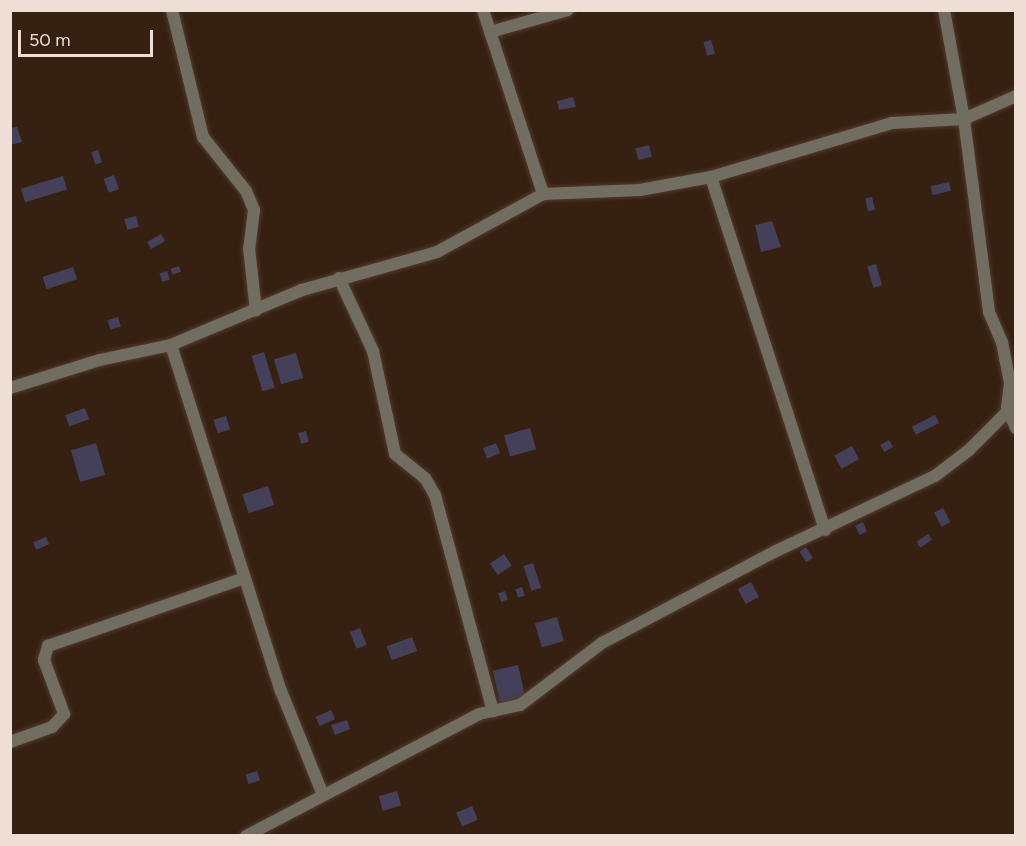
<!DOCTYPE html>
<html>
<head>
<meta charset="utf-8">
<style>
  body { margin:0 }
  #map { position:relative; width:1026px; height:846px; overflow:hidden; background:#362012; font-family:Figtree,sans-serif }
  div>[style] { position:absolute }
  .building>* { inset:0; background:#454059; transform-origin:0 0 }
  .roads { filter:drop-shadow(0 0 2px #503b2d) drop-shadow(0 0 2px #503b2d) }
  .minor>* { height:12px; margin:-6px; padding:0 6px; transform-origin:6px; border-radius:6px; background:#726d61 }
  span { translate:-50% -50%; white-space:nowrap; text-align:center; line-height:1.15; -webkit-text-stroke:6px #362012; paint-order:stroke }
  .frame { position:absolute; inset:0; border:12px solid #eeded5; pointer-events:none }
  .scale { position:absolute; left:18px; top:30px; width:135px; height:27px; box-sizing:border-box; border:3px solid #eeded5; border-top:0; padding-left:8px; font-size:18px; line-height:21px; white-space:nowrap; color:#eeded5; -webkit-text-stroke:4px #362012; paint-order:stroke }
</style>
</head>
<body>
<div id="map">
  <div class="building">
    <div style="left:711px;top:40px;width:14px;height:8px;rotate:73deg"></div>
    <div style="clip-path:polygon(573px 97px,576px 107px,559px 110px,557px 101px)"></div>
    <div style="clip-path:polygon(17px 127px,22px 142px,10px 145px,10px 128px)"></div>
    <div style="left:649px;top:145px;width:12px;height:14px;rotate:76deg"></div>
    <div style="left:98px;top:150px;width:13px;height:7px;rotate:72deg"></div>
    <div style="left:114px;top:175px;width:15px;height:11px;rotate:70deg"></div>
    <div style="left:63px;top:176px;width:14px;height:44px;rotate:73deg"></div>
    <div style="left:949px;top:182px;width:9px;height:19px;rotate:77deg"></div>
    <div style="left:872px;top:197px;width:13px;height:7px;rotate:77deg"></div>
    <div style="left:136px;top:216px;width:11px;height:12px;rotate:75deg"></div>
    <div style="clip-path:polygon(772px 221px,781px 247px,761px 252px,755px 225px)"></div>
    <div style="left:161px;top:234px;width:8px;height:16px;rotate:60deg"></div>
    <div style="left:876px;top:264px;width:22px;height:9px;rotate:74deg"></div>
    <div style="left:179px;top:266px;width:6px;height:9px;rotate:72deg"></div>
    <div style="left:73px;top:267px;width:13px;height:32px;rotate:72deg"></div>
    <div style="left:167px;top:271px;width:9px;height:8px;rotate:72deg"></div>
    <div style="left:118px;top:317px;width:10px;height:11px;rotate:73deg"></div>
    <div style="left:264px;top:352px;width:37px;height:13px;rotate:73deg"></div>
    <div style="left:296px;top:353px;width:26px;height:23px;rotate:74deg"></div>
    <div style="left:85px;top:408px;width:12px;height:21px;rotate:70deg"></div>
    <div style="left:935px;top:415px;width:9px;height:26px;rotate:63deg"></div>
    <div style="left:226px;top:416px;width:14px;height:13px;rotate:73deg"></div>
    <div style="left:530px;top:428px;width:22px;height:27px;rotate:74deg"></div>
    <div style="left:306px;top:431px;width:11px;height:8px;rotate:75deg"></div>
    <div style="left:889px;top:440px;width:8px;height:10px;rotate:60deg"></div>
    <div style="left:96px;top:443px;width:33px;height:26px;rotate:74deg"></div>
    <div style="left:496px;top:443px;width:11px;height:14px;rotate:68deg"></div>
    <div style="left:852px;top:446px;width:15px;height:20px;rotate:62deg"></div>
    <div style="left:268px;top:486px;width:20px;height:27px;rotate:72deg"></div>
    <div style="left:943px;top:508px;width:16px;height:10px;rotate:63deg"></div>
    <div style="clip-path:polygon(863px 522px,867px 531px,860px 535px,855px 526px)"></div>
    <div style="left:928px;top:534px;width:7px;height:14px;rotate:56deg"></div>
    <div style="left:46px;top:537px;width:8px;height:14px;rotate:67deg"></div>
    <div style="left:806px;top:547px;width:13px;height:8px;rotate:58deg"></div>
    <div style="left:504px;top:554px;width:14px;height:17px;rotate:56deg"></div>
    <div style="left:533px;top:563px;width:26px;height:10px;rotate:72deg"></div>
    <div style="left:751px;top:582px;width:17px;height:15px;rotate:62deg"></div>
    <div style="left:522px;top:587px;width:9px;height:7px;rotate:72deg"></div>
    <div style="left:505px;top:591px;width:9px;height:7px;rotate:72deg"></div>
    <div style="left:557px;top:617px;width:25px;height:23px;rotate:74deg"></div>
    <div style="left:360px;top:628px;width:18px;height:11px;rotate:68deg"></div>
    <div style="left:412px;top:637px;width:15px;height:27px;rotate:70deg"></div>
    <div style="left:518px;top:665px;width:36px;height:26px;rotate:77deg"></div>
    <div style="left:331px;top:710px;width:10px;height:17px;rotate:66deg"></div>
    <div style="clip-path:polygon(347px 720px,350px 729px,335px 735px,331px 725px)"></div>
    <div style="left:257px;top:771px;width:10px;height:12px;rotate:73deg"></div>
    <div style="left:397px;top:791px;width:15px;height:19px;rotate:74deg"></div>
    <div style="left:472px;top:806px;width:15px;height:17px;rotate:67deg"></div>
  </div>
  <div class="roads">
    <div class="minor">
      <div style="left:172px;top:10px;width:131px;rotate:76.3deg"></div>
      <div style="left:203px;top:137px;width:69px;rotate:51.5deg"></div>
      <div style="left:246px;top:191px;width:21px;rotate:67deg"></div>
      <div style="left:254px;top:210px;width:38px;rotate:97deg"></div>
      <div style="left:249px;top:248px;width:63px;rotate:83.7deg"></div>
      <div style="left:483px;top:10px;width:194px;rotate:71.9deg"></div>
      <div style="left:944px;top:10px;width:111px;rotate:79.6deg"></div>
      <div style="left:964px;top:119px;width:195px;rotate:82.6deg"></div>
      <div style="left:989px;top:312px;width:33px;rotate:67deg"></div>
      <div style="left:1002px;top:342px;width:42px;rotate:79deg"></div>
      <div style="left:1010px;top:383px;width:24px;rotate:97deg"></div>
      <div style="left:1007px;top:407px;width:23px;rotate:67deg"></div>
      <div style="left:490px;top:32px;width:81px;rotate:-15.8deg"></div>
      <div style="left:711px;top:177px;width:371px;rotate:72.1deg"></div>
      <div style="left:339px;top:278px;width:81px;rotate:65deg"></div>
      <div style="left:373px;top:351px;width:105px;rotate:77.9deg"></div>
      <div style="left:395px;top:454px;width:38px;rotate:39deg"></div>
      <div style="left:425px;top:478px;width:20px;rotate:60deg"></div>
      <div style="left:435px;top:495px;width:224px;rotate:75deg"></div>
      <div style="left:171px;top:345px;width:363px;rotate:72.4deg"></div>
      <div style="left:281px;top:691px;width:112px;rotate:68deg"></div>
      <div style="left:10px;top:388px;width:94px;rotate:-17.3deg"></div>
      <div style="left:100px;top:360px;width:73px;rotate:-11.9deg"></div>
      <div style="left:171px;top:345px;width:142px;rotate:-22.8deg"></div>
      <div style="left:302px;top:290px;width:140px;rotate:-15.7deg"></div>
      <div style="left:437px;top:252px;width:121px;rotate:-28.7deg"></div>
      <div style="left:543px;top:194px;width:97px;rotate:-2.4deg"></div>
      <div style="left:640px;top:190px;width:72px;rotate:-10.4deg"></div>
      <div style="left:711px;top:177px;width:189px;rotate:-16.6deg"></div>
      <div style="left:892px;top:123px;width:72px;rotate:-3.2deg"></div>
      <div style="left:964px;top:119px;width:57px;rotate:-23.9deg"></div>
      <div style="left:10px;top:742px;width:45px;rotate:-19.7deg"></div>
      <div style="left:52px;top:727px;width:18px;rotate:-47deg"></div>
      <div style="left:64px;top:714px;width:58px;rotate:-110.3deg"></div>
      <div style="left:44px;top:660px;width:15px;rotate:-74deg"></div>
      <div style="left:48px;top:646px;width:207px;rotate:-19.1deg"></div>
      <div style="left:246px;top:836px;width:263px;rotate:-27.6deg"></div>
      <div style="left:479px;top:714px;width:42px;rotate:-12.4deg"></div>
      <div style="left:520px;top:705px;width:103px;rotate:-37.1deg"></div>
      <div style="left:602px;top:643px;width:195px;rotate:-27.9deg"></div>
      <div style="left:774px;top:552px;width:178px;rotate:-25.3deg"></div>
      <div style="left:935px;top:476px;width:43px;rotate:-37.4deg"></div>
      <div style="left:969px;top:450px;width:66px;rotate:-45deg"></div>
    </div>
  </div>
  <div class="frame"></div>
  <div class="scale">50 m</div>
</div>
</body>
</html>
